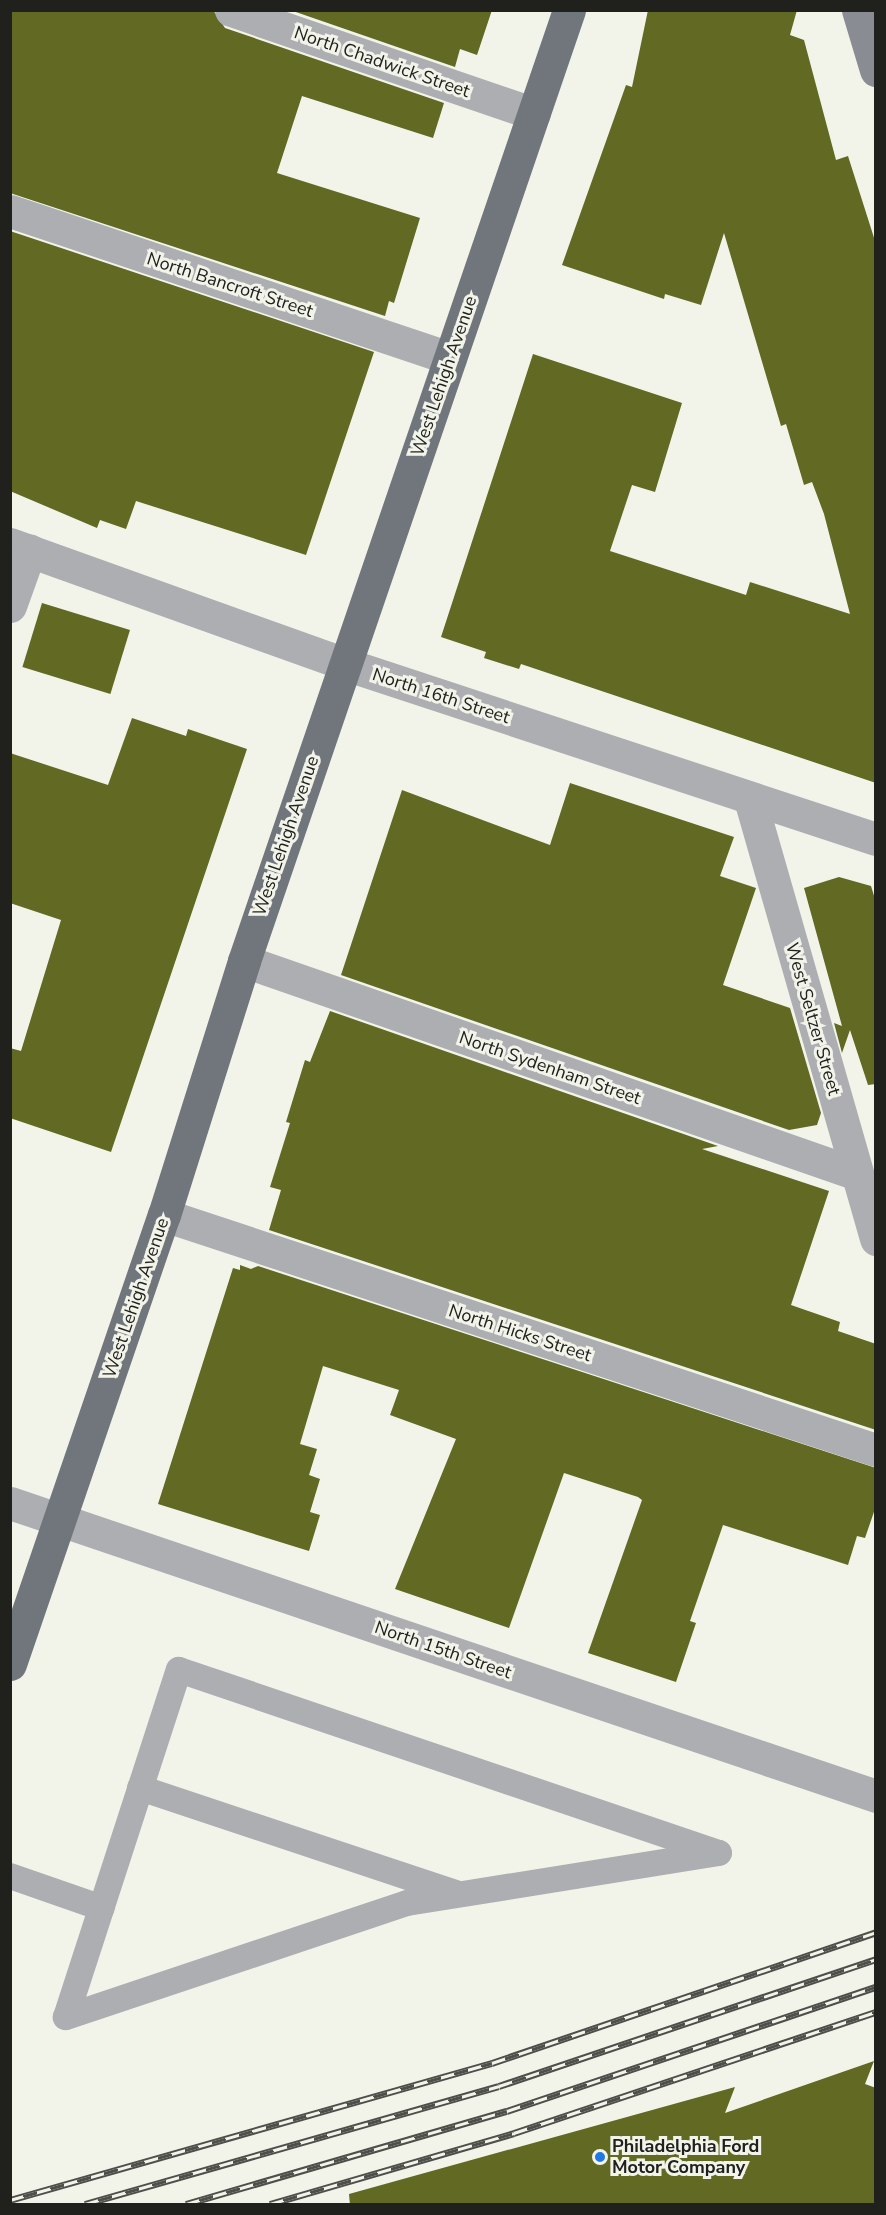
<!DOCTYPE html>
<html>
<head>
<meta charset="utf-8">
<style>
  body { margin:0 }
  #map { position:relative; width:886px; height:2215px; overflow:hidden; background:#f2f4ea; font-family:"Nunito Sans",sans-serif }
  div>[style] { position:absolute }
  .building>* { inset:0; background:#616922; transform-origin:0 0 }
  .lane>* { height:26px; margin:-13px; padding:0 13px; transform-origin:13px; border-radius:13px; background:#acaeb2 }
  .street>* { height:33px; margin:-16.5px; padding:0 16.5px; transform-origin:16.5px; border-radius:16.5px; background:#acaeb2 }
  .secondary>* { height:33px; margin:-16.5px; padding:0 16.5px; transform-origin:16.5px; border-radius:16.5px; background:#898d93 }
  .primary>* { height:33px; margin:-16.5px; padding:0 16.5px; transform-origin:16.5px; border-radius:16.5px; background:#71767c }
  .rail>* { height:7px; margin-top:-3.5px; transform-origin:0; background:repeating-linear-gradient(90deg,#f2f4ea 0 14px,#4e4f4a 0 28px); box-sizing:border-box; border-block:2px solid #4e4f4a }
  .dots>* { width:16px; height:16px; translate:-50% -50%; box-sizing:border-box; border:3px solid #f2f4ea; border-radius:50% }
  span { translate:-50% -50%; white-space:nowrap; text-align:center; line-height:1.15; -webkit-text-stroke:6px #f2f4ea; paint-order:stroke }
  .street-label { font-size:18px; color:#20211d }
  .poi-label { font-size:18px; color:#20211d; font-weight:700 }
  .left { translate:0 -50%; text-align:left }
  .frame { position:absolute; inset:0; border:12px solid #20211d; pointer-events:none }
</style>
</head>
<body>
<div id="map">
  <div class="building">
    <div style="clip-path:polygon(10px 10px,213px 10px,225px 28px,444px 103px,433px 138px,302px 96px,277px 173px,420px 218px,394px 303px,389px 301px,385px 316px,10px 193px)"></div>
    <div style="clip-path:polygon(290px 10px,492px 10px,477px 55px,460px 49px,455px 67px)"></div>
    <div style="clip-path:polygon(648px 10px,797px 10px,790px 35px,804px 40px,836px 160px,848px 156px,876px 244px,876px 783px,521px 664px,519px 669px,484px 658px,486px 652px,441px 637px,533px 354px,682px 403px,655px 492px,632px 485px,610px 551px,746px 595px,750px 582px,850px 614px,824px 514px,812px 482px,804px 485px,786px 424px,781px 426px,724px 233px,701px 305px,665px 294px,664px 299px,562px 265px,626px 85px,632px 87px)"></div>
    <div style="clip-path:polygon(10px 231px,374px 352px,306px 555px,136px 501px,126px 529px,100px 520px,97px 528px,10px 491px)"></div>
    <div style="left:42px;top:603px;width:92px;height:67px;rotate:17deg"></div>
    <div style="clip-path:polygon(132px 718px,186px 736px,188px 729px,247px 749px,111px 1152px,10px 1118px,10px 1048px,21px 1051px,61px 920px,10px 903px,10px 753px,108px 785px)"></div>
    <div style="clip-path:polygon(570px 783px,734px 837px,720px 876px,756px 888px,723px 985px,790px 1008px,821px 1113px,817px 1125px,789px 1130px,341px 975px,402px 790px,550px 845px)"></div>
    <div style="clip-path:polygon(839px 877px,871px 886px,876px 902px,876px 1084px,868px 1085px,850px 1030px,842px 1053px,834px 1023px,842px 1026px,804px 888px)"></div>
    <div style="clip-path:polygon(330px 1011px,718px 1146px,702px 1149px,829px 1191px,791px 1305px,840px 1322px,838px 1331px,876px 1344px,876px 1430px,269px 1230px,281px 1190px,270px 1187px,290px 1123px,286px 1122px,305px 1060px,310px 1062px)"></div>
    <div style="clip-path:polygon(240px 1265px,251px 1269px,258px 1266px,876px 1468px,876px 1506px,865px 1538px,857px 1536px,848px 1565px,723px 1525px,690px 1621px,696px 1623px,676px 1682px,588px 1653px,642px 1500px,638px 1497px,564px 1473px,509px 1628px,395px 1589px,456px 1439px,390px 1415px,399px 1390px,323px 1366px,300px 1444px,317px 1449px,309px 1475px,320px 1479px,310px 1512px,320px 1515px,309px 1551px,158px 1504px,233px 1268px,240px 1270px)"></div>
    <div style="clip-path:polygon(874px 2061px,865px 2084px,876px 2088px,876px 2205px,350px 2205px,349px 2194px,735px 2087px,725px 2113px)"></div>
  </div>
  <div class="lane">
    <div style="left:179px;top:1670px;width:570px;rotate:18.72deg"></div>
    <div style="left:719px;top:1853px;width:316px;rotate:170.9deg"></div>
    <div style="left:407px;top:1903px;width:360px;rotate:161.5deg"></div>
    <div style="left:66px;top:2017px;width:365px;rotate:-72deg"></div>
    <div style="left:140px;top:1788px;width:333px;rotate:18.4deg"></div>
    <div style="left:10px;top:1876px;width:97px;rotate:19.2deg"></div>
  </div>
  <div class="street">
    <div style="left:231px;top:10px;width:320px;rotate:18.9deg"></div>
    <div style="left:10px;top:211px;width:464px;rotate:18.5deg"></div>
    <div style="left:10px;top:544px;width:356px;rotate:19.7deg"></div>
    <div style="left:345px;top:664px;width:559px;rotate:18.24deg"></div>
    <div style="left:10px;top:606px;width:59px;rotate:-70.3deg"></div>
    <div style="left:750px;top:799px;width:458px;rotate:74deg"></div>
    <div style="left:244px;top:961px;width:649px;rotate:19.16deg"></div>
    <div style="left:164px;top:1215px;width:750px;rotate:18.27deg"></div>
    <div style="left:10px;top:1503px;width:914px;rotate:18.69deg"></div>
  </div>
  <div class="secondary">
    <div style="left:858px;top:10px;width:63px;rotate:73.3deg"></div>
  </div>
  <div class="primary">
    <div style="left:10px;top:1664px;width:475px;rotate:-71.1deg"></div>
    <div style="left:164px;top:1215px;width:266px;rotate:-72.5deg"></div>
    <div style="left:244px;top:961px;width:1005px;rotate:-71.13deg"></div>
  </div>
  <div class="rail">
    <div style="left:10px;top:2200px;width:501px;rotate:-15.87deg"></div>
    <div style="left:492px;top:2063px;width:406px;rotate:-18.8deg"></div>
    <div style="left:85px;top:2204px;width:430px;rotate:-15.9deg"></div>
    <div style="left:499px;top:2086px;width:398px;rotate:-18.6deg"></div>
    <div style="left:186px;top:2204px;width:334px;rotate:-16.2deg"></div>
    <div style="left:507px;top:2111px;width:389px;rotate:-18.6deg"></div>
    <div style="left:270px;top:2204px;width:254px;rotate:-16.2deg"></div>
    <div style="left:514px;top:2133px;width:382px;rotate:-18.5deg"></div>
  </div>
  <div class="dots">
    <div style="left:600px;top:2157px;background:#2078e2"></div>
  </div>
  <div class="street-label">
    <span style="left:382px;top:62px;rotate:19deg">North Chadwick Street</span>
    <span style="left:230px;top:285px;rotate:18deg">North Bancroft Street</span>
    <span style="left:444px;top:376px;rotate:-71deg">West Lehigh Avenue</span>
    <span style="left:441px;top:696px;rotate:18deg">North 16th Street</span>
    <span style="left:286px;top:836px;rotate:-71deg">West Lehigh Avenue</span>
    <span style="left:813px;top:1019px;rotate:74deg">West Seltzer Street</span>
    <span style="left:550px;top:1068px;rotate:19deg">North Sydenham Street</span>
    <span style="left:136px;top:1298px;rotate:-71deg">West Lehigh Avenue</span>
    <span style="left:520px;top:1333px;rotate:18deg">North Hicks Street</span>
    <span style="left:443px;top:1650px;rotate:19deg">North 15th Street</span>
  </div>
  <div class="poi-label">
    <span class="left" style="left:612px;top:2157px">Philadelphia Ford<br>Motor Company</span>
  </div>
  <div class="frame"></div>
</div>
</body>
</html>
